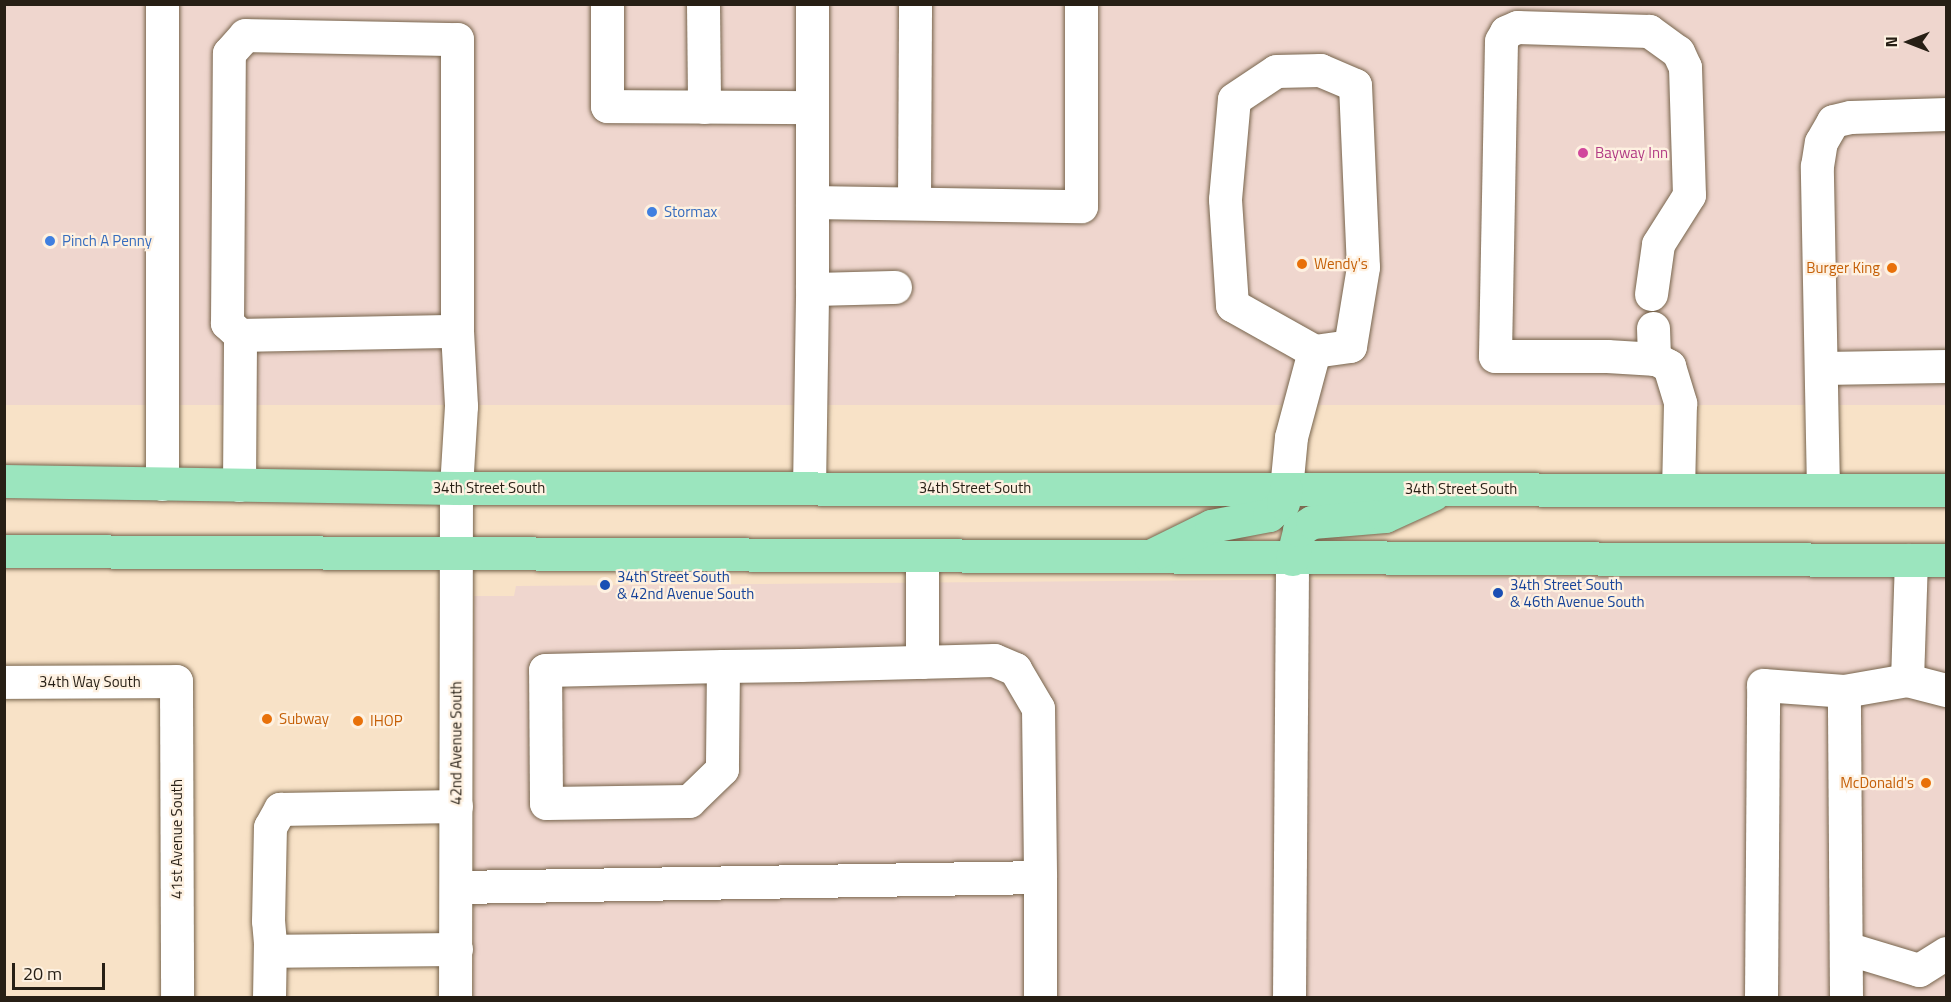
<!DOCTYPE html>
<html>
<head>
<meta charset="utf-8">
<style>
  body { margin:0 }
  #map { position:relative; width:1951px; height:1002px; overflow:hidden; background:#f8e2c7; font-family:"Titillium Web",sans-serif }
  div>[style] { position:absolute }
  .commercial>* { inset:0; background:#efd6ce; transform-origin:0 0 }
  .roads { filter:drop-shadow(0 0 2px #77644c) drop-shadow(0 0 2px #77644c) }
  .minor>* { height:33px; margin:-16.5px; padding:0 16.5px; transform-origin:16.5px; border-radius:16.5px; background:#fff }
  .highway>* { height:33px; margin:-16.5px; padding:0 16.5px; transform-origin:16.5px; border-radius:16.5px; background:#9be5be }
  .dots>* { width:16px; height:16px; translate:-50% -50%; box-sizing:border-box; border:3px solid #fef1e1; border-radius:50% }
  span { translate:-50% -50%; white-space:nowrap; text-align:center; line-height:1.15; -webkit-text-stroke:4.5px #fef1e1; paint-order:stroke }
  .hotel-label { font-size:15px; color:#b23c85 }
  .left { translate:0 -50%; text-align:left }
  .shop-label { font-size:15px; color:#366cbe }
  .food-label { font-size:15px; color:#c56008 }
  .right { translate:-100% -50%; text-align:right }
  .street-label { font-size:15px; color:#271f15 }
  .transit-label { font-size:15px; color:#164399 }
  .frame { position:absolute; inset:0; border:6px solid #271f15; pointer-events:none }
  .north { position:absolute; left:1879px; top:12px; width:60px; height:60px; -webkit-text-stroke:4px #fef1e1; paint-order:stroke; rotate:270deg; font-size:16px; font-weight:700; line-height:24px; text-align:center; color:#271f15 }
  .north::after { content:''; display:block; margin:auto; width:21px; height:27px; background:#271f15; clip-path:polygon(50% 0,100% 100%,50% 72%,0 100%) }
  .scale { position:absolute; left:12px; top:963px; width:93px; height:27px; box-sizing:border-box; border:3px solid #271f15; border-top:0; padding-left:8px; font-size:18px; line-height:21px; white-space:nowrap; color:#271f15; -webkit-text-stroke:4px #fef1e1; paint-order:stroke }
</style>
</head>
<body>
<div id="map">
  <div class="commercial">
    <div style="left:4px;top:5px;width:1942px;height:400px"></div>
    <div style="clip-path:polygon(1706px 576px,1946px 577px,1946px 997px,473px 998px,474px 596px,514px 596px,516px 586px)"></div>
  </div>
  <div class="roads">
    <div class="minor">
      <div style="left:162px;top:4px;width:480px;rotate:90deg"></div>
      <div style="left:607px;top:4px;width:102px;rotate:90deg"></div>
      <div style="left:607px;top:106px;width:205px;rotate:0.3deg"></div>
      <div style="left:703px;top:4px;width:103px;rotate:89.4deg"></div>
      <div style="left:1320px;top:70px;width:38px;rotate:23deg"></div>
      <div style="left:1355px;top:85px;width:182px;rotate:87.5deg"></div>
      <div style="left:1363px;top:267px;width:80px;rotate:99.3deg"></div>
      <div style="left:1350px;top:346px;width:36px;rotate:172deg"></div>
      <div style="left:1314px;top:351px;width:94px;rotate:-150.7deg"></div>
      <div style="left:1232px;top:305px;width:106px;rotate:-93.8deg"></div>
      <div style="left:1225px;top:199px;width:100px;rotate:-84.9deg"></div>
      <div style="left:1234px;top:99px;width:50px;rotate:-33.7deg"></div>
      <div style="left:1276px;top:71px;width:44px;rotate:-1.3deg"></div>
      <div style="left:812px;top:202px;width:269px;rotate:0.9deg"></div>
      <div style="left:1081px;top:206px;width:202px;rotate:-90deg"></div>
      <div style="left:914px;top:203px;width:199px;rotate:-89.7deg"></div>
      <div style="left:812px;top:289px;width:285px;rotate:-90deg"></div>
      <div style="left:1651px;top:294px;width:50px;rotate:-82deg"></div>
      <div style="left:1658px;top:244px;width:58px;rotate:-57.7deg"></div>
      <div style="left:1689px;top:195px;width:128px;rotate:-91.8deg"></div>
      <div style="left:1685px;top:67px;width:17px;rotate:-115deg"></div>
      <div style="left:1678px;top:52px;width:36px;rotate:-144deg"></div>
      <div style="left:1649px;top:31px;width:132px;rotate:-178.3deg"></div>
      <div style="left:1517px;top:27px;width:12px;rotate:156deg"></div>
      <div style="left:1506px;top:32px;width:10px;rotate:119deg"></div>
      <div style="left:1501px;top:41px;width:315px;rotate:91.1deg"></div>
      <div style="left:1495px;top:356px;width:112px"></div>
      <div style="left:1607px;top:356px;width:49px;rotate:3.5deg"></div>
      <div style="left:1656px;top:359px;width:15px;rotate:28deg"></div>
      <div style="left:1669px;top:366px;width:39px;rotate:73deg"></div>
      <div style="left:1680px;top:403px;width:87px;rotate:91.3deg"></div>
      <div style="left:1653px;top:328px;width:31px;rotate:88deg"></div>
      <div style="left:240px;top:335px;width:18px;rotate:-137deg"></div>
      <div style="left:227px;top:323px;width:270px;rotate:-89.6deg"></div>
      <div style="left:229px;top:53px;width:24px;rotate:-48deg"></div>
      <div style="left:245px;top:35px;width:212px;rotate:1.1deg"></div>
      <div style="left:457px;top:39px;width:292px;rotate:90deg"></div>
      <div style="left:1823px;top:368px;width:123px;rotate:-0.9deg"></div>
      <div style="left:239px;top:485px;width:150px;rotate:-89.6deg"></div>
      <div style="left:240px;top:335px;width:217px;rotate:-1.1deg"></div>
      <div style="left:457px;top:331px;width:75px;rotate:86.9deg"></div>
      <div style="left:461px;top:406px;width:82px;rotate:93.5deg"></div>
      <div style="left:456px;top:488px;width:510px;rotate:90.11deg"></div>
      <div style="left:809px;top:488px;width:199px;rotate:-89.1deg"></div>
      <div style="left:812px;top:289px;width:83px;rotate:-1.4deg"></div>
      <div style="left:1286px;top:489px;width:52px;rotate:-84.5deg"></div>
      <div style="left:1291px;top:437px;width:89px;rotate:-75deg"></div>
      <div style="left:1823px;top:490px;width:324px;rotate:-91.1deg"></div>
      <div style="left:1817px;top:166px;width:24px;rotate:-81deg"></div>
      <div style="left:1821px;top:142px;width:24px;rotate:-60deg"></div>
      <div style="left:1833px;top:121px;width:18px;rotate:-13deg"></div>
      <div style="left:1851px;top:117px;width:95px;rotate:-1.8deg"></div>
      <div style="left:922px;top:662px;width:104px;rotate:-90deg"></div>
      <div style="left:723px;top:666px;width:103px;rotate:90.6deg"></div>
      <div style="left:722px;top:769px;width:46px;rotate:135.9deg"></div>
      <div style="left:689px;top:801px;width:143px;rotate:179.2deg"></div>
      <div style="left:546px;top:803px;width:133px;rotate:-90.4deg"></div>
      <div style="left:545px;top:670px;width:178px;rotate:-1.3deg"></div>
      <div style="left:723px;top:666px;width:77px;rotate:-0.7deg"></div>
      <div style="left:800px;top:665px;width:194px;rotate:-1.5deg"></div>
      <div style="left:994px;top:660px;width:23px;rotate:23deg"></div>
      <div style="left:1015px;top:669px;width:45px;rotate:59.5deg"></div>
      <div style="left:1038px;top:708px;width:169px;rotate:89.3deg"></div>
      <div style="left:1907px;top:680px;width:120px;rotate:-88.1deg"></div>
      <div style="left:4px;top:682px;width:172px;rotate:-0.3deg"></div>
      <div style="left:176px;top:681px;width:317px;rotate:89.8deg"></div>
      <div style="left:458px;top:887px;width:582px;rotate:-0.98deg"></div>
      <div style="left:1040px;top:877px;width:121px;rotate:90deg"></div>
      <div style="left:1846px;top:948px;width:76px;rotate:16.8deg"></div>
      <div style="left:1919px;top:970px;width:32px;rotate:-32deg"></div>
      <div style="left:456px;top:949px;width:178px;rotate:179.4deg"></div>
      <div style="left:278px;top:951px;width:11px;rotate:-135deg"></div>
      <div style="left:270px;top:943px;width:22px;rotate:-95deg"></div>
      <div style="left:268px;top:921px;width:94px;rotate:-88.8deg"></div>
      <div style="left:270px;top:827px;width:21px;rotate:-61deg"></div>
      <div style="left:280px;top:809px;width:176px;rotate:-1deg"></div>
      <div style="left:269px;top:998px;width:55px;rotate:-89deg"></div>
      <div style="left:1289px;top:998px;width:439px;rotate:-89.6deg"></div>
      <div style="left:1761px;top:998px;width:313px;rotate:-89.6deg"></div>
      <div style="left:1763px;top:685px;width:81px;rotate:4.2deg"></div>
      <div style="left:1846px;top:998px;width:307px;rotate:-90.4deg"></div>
      <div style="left:1844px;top:691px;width:64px;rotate:-9.9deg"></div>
      <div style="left:1907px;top:680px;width:40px;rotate:14.4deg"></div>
    </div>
    <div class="highway">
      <div style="left:4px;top:481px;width:452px;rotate:0.9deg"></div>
      <div style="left:456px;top:488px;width:1490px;rotate:0.08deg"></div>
      <div style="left:4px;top:551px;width:1942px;rotate:0.27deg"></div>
      <div style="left:1150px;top:556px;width:68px;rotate:-26.2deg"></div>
      <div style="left:1211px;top:526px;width:59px;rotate:-10.7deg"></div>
      <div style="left:1269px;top:515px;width:18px;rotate:-41deg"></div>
      <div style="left:1283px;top:503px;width:14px;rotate:-78deg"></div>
      <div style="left:1292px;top:559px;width:30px;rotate:-76deg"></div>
      <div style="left:1299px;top:530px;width:15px;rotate:-32deg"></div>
      <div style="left:1312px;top:522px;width:73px;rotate:-4.7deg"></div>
      <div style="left:1385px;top:516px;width:53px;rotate:-24.6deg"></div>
    </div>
  </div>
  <div class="dots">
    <div style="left:1583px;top:153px;background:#d1479c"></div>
    <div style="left:652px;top:212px;background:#3f7fe0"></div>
    <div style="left:50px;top:241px;background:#3f7fe0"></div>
    <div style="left:1302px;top:264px;background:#e8710a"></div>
    <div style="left:1892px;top:268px;background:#e8710a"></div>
    <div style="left:605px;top:585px;background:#1a4fb4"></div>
    <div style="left:1498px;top:593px;background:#1a4fb4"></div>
    <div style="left:267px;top:719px;background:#e8710a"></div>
    <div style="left:358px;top:721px;background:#e8710a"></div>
    <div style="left:1926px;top:783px;background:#e8710a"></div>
  </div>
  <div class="hotel-label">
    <span class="left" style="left:1595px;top:153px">Bayway Inn</span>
  </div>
  <div class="shop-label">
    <span class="left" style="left:664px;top:212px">Stormax</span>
    <span class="left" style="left:62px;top:241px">Pinch A Penny</span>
  </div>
  <div class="food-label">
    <span class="left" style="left:1314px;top:264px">Wendy's</span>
    <span class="right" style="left:1880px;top:268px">Burger King</span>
    <span class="left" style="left:279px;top:719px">Subway</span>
    <span class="left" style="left:370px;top:721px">IHOP</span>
    <span class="right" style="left:1914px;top:783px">McDonald's</span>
  </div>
  <div class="street-label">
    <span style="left:489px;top:488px">34th Street South</span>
    <span style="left:975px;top:488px">34th Street South</span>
    <span style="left:1461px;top:489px">34th Street South</span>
    <span style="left:90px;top:682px">34th Way South</span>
    <span style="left:456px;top:743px;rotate:-90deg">42nd Avenue South</span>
    <span style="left:177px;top:839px;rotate:-90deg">41st Avenue South</span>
  </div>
  <div class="transit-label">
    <span class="left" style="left:617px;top:585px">34th Street South<br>&amp; 42nd Avenue South</span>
    <span class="left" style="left:1510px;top:593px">34th Street South<br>&amp; 46th Avenue South</span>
  </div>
  <div class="frame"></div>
  <div class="north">N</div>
  <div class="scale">20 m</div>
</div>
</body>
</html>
